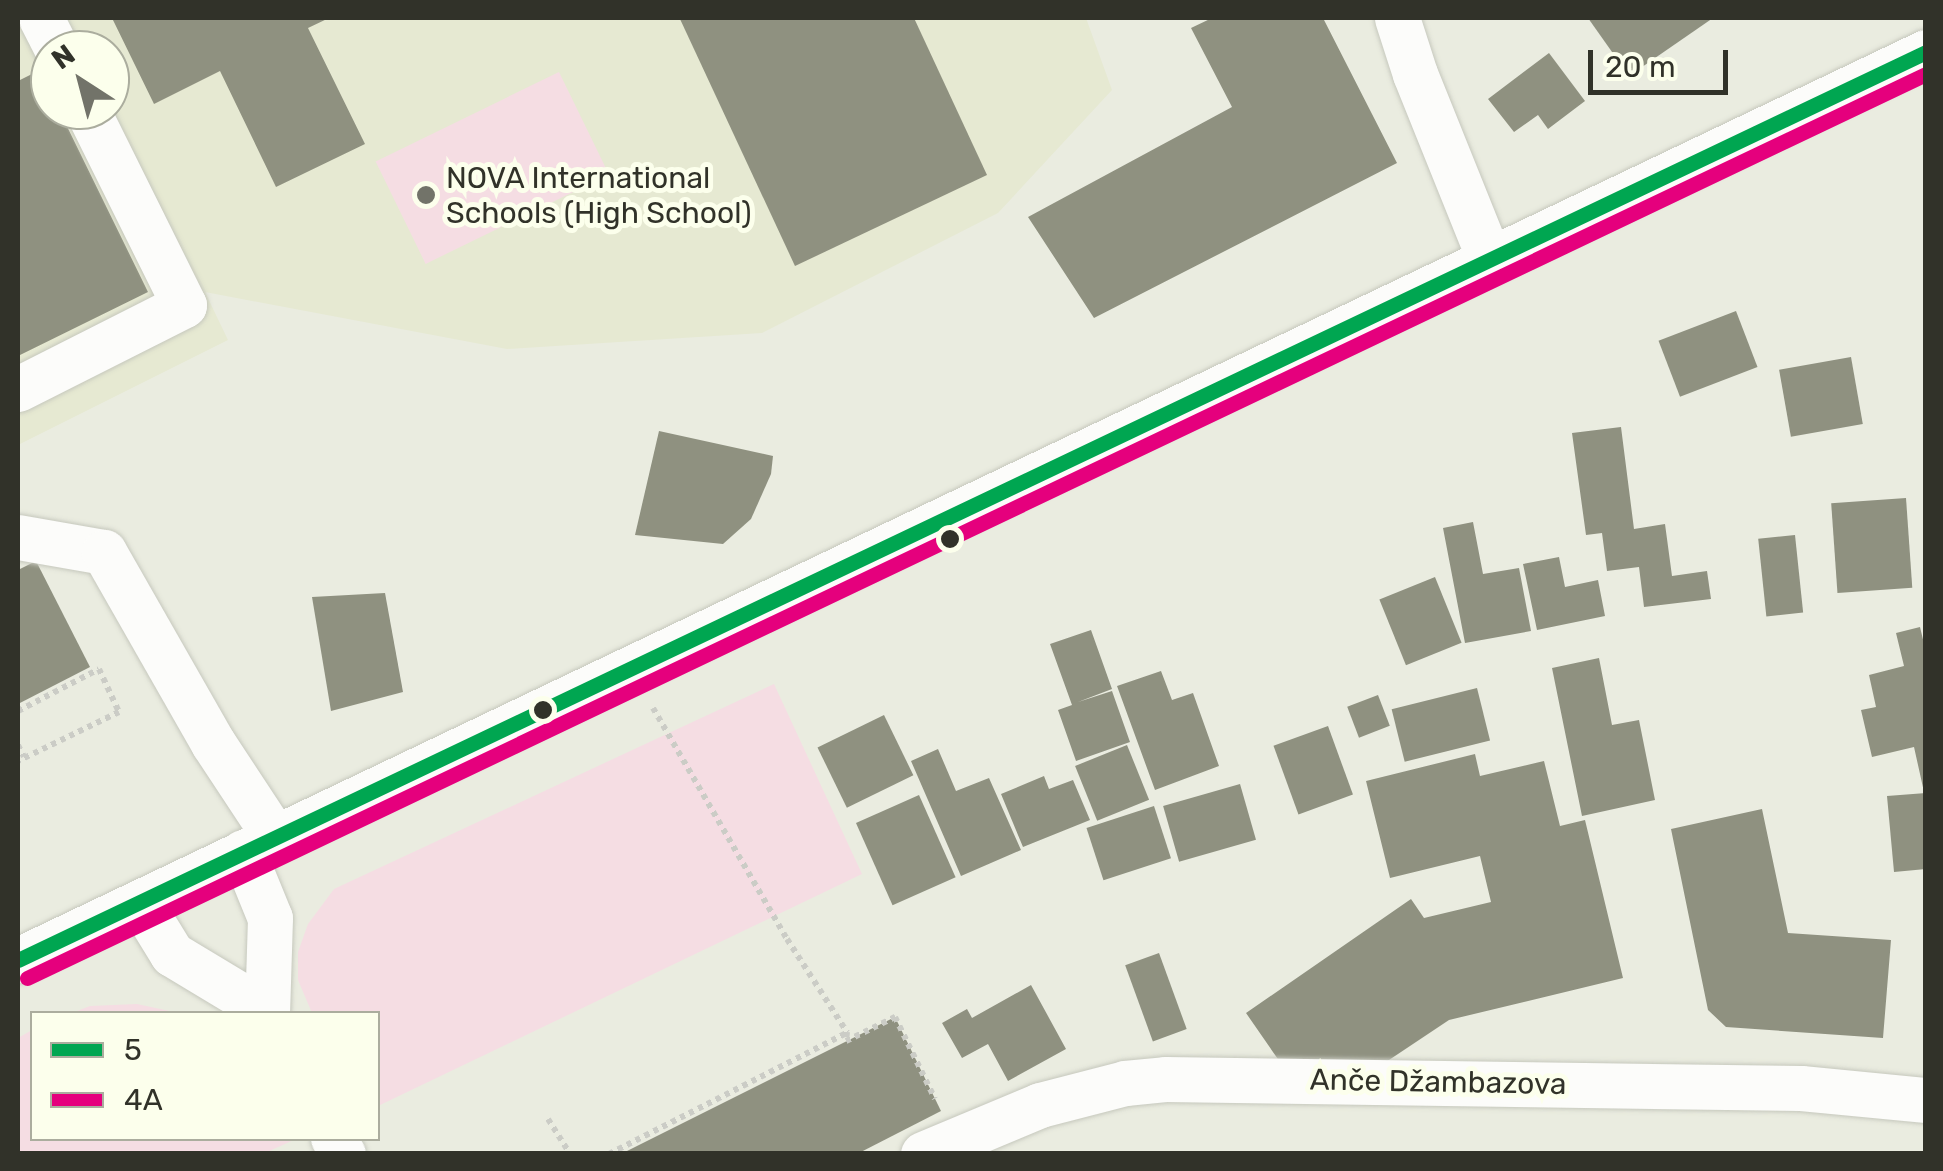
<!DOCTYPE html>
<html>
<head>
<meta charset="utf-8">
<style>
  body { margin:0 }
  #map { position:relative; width:1943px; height:1171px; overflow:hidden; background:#eaece0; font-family:Rubik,sans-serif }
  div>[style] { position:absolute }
  .built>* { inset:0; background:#e6e9d2 }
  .green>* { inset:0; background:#f5dde3; transform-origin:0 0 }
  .building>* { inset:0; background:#8f9180; transform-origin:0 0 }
  .path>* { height:6px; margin-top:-3px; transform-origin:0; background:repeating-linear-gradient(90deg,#cbccc6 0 5px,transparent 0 10px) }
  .roads { filter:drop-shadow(0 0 2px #c6c8bd) drop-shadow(0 0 2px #c6c8bd) }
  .minor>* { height:45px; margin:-22.5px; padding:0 22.5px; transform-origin:22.5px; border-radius:22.5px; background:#fcfcfa }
  .bus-1>* { height:15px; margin:-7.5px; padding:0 7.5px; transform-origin:7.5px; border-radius:7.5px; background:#00a651 }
  .bus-2>* { height:15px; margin:-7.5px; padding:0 7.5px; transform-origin:7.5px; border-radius:7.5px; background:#e5007d }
  .dots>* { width:28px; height:28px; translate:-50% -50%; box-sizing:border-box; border:5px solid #fcffec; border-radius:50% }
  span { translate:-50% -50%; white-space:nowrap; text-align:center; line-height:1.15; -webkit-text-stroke:10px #fcffec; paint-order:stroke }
  .poi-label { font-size:30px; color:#313229 }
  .left { translate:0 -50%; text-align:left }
  .street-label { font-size:30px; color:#313229 }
  .frame { position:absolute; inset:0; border:20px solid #313229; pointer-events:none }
  .legend { position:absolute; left:30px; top:1011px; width:350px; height:130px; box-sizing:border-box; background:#fcffec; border:2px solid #abad9e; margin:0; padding:12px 18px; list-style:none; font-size:30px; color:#313229 }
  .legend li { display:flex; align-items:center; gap:20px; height:50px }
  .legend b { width:50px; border:2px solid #abad9e }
  .north { position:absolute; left:30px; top:30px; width:100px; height:100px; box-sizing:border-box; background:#fcffec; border:2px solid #abad9e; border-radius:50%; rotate:324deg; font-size:28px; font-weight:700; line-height:40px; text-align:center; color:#313229 }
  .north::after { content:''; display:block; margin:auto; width:35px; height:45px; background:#727369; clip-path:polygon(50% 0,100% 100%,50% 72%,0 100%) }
  .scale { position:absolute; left:1588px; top:50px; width:140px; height:45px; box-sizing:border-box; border:5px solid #313229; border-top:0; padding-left:12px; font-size:30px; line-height:35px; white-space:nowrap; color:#313229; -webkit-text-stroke:8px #fcffec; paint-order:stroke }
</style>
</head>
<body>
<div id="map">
  <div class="built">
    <div style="clip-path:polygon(evenodd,18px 18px,1086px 18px,1112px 90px,998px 213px,762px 333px,507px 349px,205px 292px,228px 340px,18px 445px,18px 18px,50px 50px,110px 50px,110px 110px,50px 110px,50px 50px)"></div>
  </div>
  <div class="green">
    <div style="left:559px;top:72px;width:114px;height:204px;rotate:64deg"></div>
    <div style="clip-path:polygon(774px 684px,862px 874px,378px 1106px,378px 1014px,312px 1013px,298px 980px,298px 952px,308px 924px,334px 889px)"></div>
    <div style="clip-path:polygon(137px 1004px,179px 1013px,72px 1013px,90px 1006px)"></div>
    <div style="clip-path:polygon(32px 1030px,32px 1138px,296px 1139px,265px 1153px,18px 1153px,18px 1038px)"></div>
  </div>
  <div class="building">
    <div style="clip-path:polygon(112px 18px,329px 18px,308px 28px,365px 144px,276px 187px,220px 71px,154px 104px)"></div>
    <div style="clip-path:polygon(914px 18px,987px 175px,795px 266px,680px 19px)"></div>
    <div style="clip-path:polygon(1212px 18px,1323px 18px,1397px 163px,1094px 318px,1028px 217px,1232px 107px,1191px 28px)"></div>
    <div style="clip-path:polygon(1588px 18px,1713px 18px,1629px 76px)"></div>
    <div style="clip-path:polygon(1549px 53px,1585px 101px,1548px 129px,1538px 115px,1514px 132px,1488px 99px)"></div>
    <div style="clip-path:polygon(40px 70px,50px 91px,50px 110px,59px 110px,148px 292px,18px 356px,18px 81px)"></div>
    <div style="left:1736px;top:311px;width:60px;height:83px;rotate:69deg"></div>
    <div style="left:1851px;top:357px;width:68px;height:73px;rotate:80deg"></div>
    <div style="clip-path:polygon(1621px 427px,1634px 529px,1665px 524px,1672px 576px,1707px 571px,1711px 599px,1644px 607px,1639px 567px,1607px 571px,1602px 533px,1586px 535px,1572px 433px)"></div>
    <div style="clip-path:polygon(659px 431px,773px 456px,771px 474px,751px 519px,723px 544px,635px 535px)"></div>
    <div style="left:1906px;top:498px;width:90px;height:75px;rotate:86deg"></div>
    <div style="clip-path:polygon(1473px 522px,1483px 574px,1519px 568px,1531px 631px,1465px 643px,1443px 528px)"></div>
    <div style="left:1795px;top:535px;width:78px;height:37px;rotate:84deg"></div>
    <div style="clip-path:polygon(1559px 557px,1565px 587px,1598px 580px,1605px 616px,1537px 630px,1523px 564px)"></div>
    <div style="clip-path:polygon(36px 561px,90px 667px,18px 704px,18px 570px)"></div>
    <div style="left:1435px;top:577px;width:71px;height:60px;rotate:68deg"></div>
    <div style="clip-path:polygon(385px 593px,403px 692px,331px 711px,312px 597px)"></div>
    <div style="clip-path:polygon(1920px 627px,1926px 652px,1924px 792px,1914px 747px,1872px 757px,1861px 710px,1876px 707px,1869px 675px,1904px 666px,1896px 633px)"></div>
    <div style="clip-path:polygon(1091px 630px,1112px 689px,1078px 702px,1112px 691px,1130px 742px,1076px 761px,1058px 710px,1072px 705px,1050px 644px)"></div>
    <div style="clip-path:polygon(1599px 658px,1612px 725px,1639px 720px,1655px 800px,1582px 816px,1552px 668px)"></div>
    <div style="clip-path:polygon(1161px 671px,1172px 700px,1193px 693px,1219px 766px,1155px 790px,1117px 686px)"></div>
    <div style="left:1477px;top:688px;width:54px;height:88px;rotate:76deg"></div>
    <div style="left:1378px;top:695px;width:33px;height:33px;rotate:69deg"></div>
    <div style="left:884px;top:715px;width:67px;height:74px;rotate:64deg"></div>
    <div style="left:1328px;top:726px;width:73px;height:58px;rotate:70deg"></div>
    <div style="left:1127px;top:745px;width:59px;height:56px;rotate:68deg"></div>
    <div style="clip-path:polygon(938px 749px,956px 791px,989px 778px,1021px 850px,961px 876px,911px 761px)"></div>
    <div style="clip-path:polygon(1475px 754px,1480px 776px,1544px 761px,1560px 826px,1585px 820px,1623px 978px,1449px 1020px,1380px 1066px,1282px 1065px,1246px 1013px,1411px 899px,1424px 918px,1491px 902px,1480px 856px,1390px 878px,1366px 781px)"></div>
    <div style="clip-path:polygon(1044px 776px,1049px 789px,1073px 780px,1090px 820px,1023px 847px,1001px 794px)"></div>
    <div style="left:1240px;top:784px;width:58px;height:80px;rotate:74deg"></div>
    <div style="clip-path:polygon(1926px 793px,1926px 869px,1894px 872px,1887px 796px)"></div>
    <div style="left:919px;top:795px;width:90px;height:69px;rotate:66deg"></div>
    <div style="left:1154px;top:806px;width:55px;height:71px;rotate:72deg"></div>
    <div style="clip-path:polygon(1762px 809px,1788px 933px,1891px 940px,1883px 1038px,1726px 1027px,1708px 1010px,1671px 829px)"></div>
    <div style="left:1159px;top:953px;width:81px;height:36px;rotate:70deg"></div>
    <div style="clip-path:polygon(1031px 985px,1066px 1049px,1008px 1081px,988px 1044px,962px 1058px,942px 1023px,967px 1009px,972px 1018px)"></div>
    <div style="clip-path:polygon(895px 1017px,941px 1111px,857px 1154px,621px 1154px)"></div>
  </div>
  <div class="path">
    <div style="left:653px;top:708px;width:267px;rotate:59.9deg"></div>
    <div style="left:787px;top:939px;width:111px;rotate:57.2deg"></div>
    <div style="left:847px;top:1032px;width:9px;rotate:96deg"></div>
    <div style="left:846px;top:1041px;width:55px;rotate:-26.1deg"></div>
    <div style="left:895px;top:1017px;width:91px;rotate:64deg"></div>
    <div style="left:18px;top:711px;width:91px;rotate:-27.4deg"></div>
    <div style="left:99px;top:669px;width:47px;rotate:65.1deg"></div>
    <div style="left:119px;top:712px;width:112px;rotate:154.1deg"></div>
    <div style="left:18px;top:745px;width:13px;rotate:63deg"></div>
    <div style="left:548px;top:1119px;width:41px;rotate:57.8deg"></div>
    <div style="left:609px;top:1154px;width:266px;rotate:-27deg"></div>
  </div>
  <div class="roads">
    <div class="minor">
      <div style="left:41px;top:18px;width:36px;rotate:63deg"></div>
      <div style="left:1397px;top:18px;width:59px;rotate:72.2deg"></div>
      <div style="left:1415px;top:74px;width:201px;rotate:68.1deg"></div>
      <div style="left:18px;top:389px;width:186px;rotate:-26.8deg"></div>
      <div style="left:184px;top:305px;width:218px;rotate:-116.4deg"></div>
      <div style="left:18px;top:537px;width:87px;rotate:9.9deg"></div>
      <div style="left:104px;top:552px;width:220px;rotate:60.3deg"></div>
      <div style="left:213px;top:743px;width:113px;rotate:56.6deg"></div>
      <div style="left:243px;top:852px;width:71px;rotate:67.8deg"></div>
      <div style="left:270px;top:918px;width:96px;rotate:91.8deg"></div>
      <div style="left:140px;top:902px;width:61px;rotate:58.4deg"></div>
      <div style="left:172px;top:954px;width:109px;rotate:31.1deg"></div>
      <div style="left:18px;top:960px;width:2113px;rotate:-25.45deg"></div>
      <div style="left:333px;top:1138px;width:19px;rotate:58deg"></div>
      <div style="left:923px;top:1154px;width:127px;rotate:-22.7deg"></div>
      <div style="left:1040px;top:1105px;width:88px;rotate:-14.5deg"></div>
      <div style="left:1125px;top:1083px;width:40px;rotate:-5.7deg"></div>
      <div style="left:1165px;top:1079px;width:636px;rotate:0.81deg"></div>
      <div style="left:1801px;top:1088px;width:126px;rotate:5.5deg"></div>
    </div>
  </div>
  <div class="bus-1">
    <div style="left:18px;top:960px;width:2113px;rotate:-25.45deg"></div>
  </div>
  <div class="bus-2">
    <div style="left:27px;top:978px;width:2103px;rotate:-25.46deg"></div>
  </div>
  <div class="dots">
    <div style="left:426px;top:195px;background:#727369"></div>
    <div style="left:950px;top:539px;background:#313229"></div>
    <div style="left:543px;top:710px;background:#313229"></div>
  </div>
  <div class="poi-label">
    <span class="left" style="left:446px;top:195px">NOVA International<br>Schools (High School)</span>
  </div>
  <div class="street-label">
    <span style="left:1438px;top:1082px;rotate:1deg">Anče Džambazova</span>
  </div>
  <div class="frame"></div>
  <ul class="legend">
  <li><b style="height:12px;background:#00a651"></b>5</li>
  <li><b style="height:12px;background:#e5007d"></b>4A</li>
  </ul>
  <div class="north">N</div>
  <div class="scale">20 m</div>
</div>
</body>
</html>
